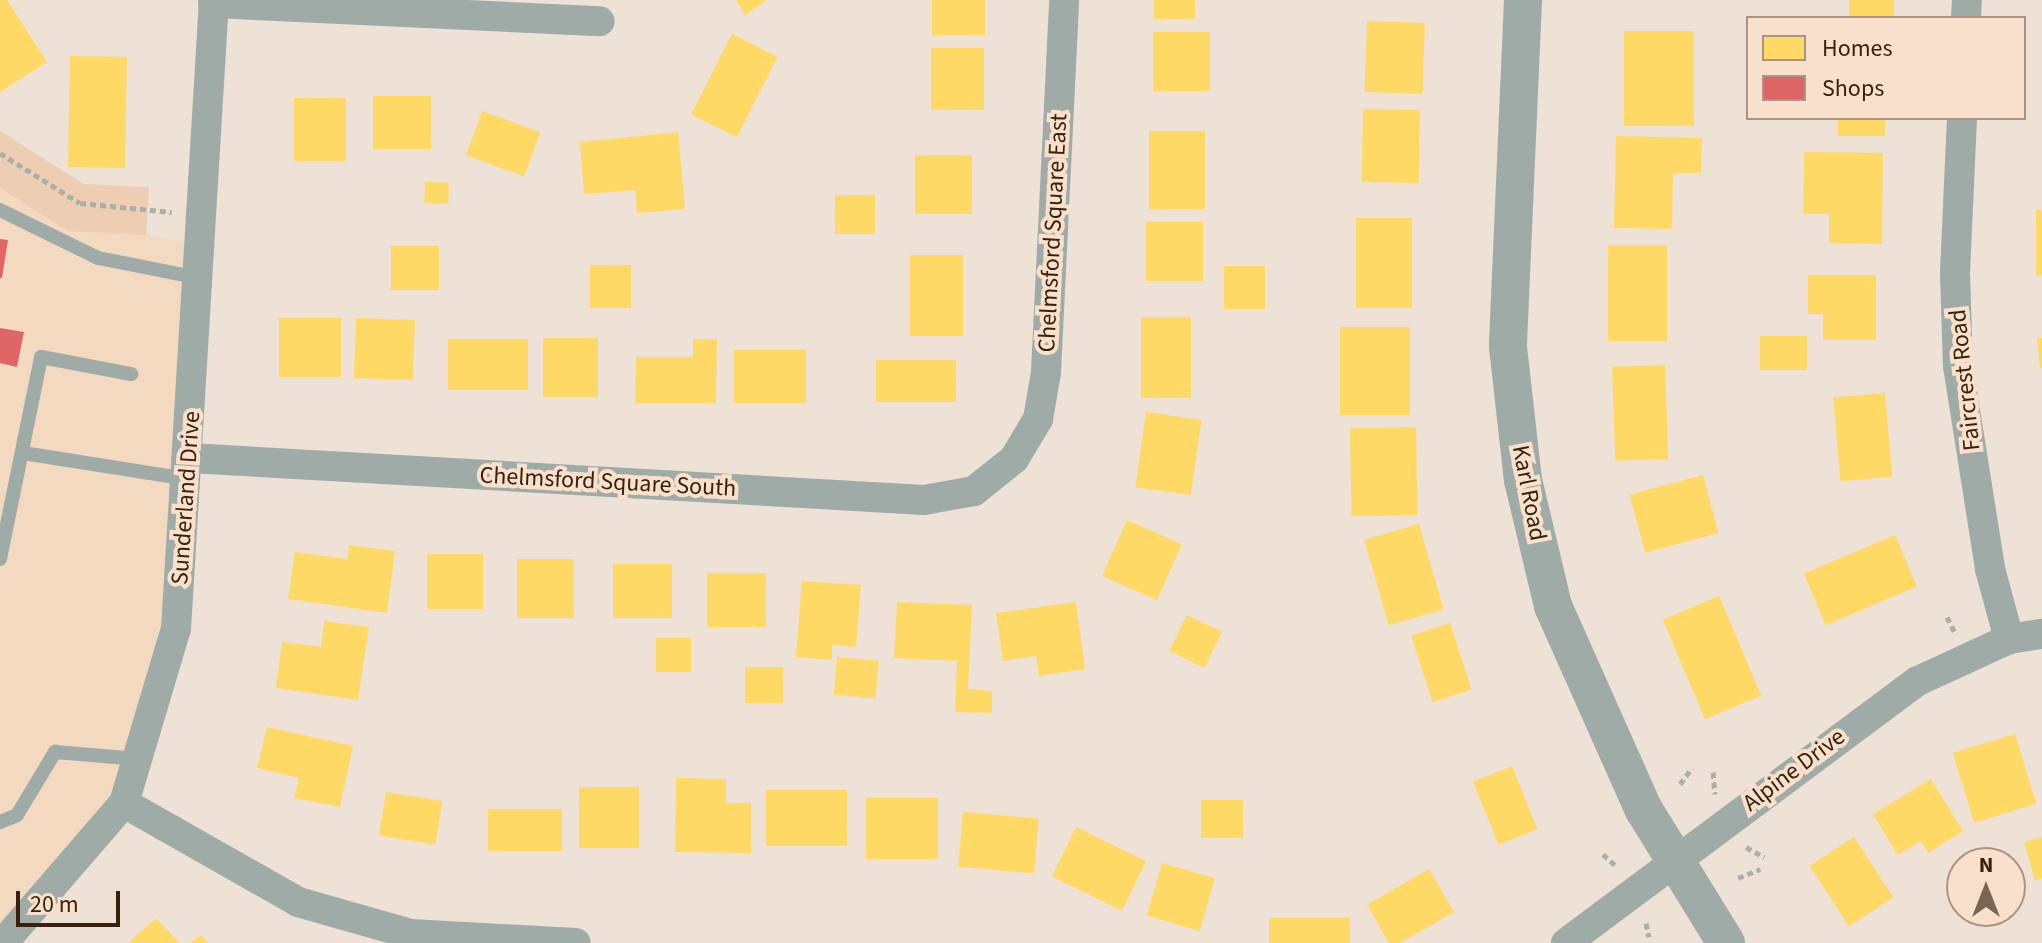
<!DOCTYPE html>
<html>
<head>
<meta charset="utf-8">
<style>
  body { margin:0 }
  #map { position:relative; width:2042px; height:943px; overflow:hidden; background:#eee1d6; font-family:"Source Sans 3",sans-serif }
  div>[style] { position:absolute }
  .built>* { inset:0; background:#f4d9c1 }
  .green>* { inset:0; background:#eeceb2 }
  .homes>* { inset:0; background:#ffd966; transform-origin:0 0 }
  .shops>* { inset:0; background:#e06666 }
  .path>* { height:5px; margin-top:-2.5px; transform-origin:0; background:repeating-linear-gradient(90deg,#aaafa9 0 6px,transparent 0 10px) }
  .service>* { height:14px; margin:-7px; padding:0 7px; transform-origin:7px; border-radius:7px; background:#9eaba6 }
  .minor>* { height:30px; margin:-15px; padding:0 15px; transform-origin:15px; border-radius:15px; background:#9eaba6 }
  .tertiary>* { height:38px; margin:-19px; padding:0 19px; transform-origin:19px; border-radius:19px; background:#9eaba6 }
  span { translate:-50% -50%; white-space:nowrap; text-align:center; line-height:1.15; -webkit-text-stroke:8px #f8e0cc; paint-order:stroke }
  .street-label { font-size:24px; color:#38220d }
  .legend { position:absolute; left:1746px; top:16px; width:280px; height:104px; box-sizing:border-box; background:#f8e0cc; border:2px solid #ab9480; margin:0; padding:10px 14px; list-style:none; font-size:24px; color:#38220d }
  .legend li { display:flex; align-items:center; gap:16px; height:40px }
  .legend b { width:40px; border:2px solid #ab9480 }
  .north { position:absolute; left:1946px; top:847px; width:80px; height:80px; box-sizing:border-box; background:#f8e0cc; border:2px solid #ab9480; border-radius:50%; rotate:0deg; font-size:22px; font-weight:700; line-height:32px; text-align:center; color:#38220d }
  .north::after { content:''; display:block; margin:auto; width:28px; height:36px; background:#786553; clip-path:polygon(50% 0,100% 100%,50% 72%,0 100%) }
  .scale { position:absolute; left:16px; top:891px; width:104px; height:36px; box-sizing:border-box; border:4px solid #38220d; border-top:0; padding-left:10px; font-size:24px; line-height:28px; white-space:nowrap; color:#38220d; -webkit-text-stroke:6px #f8e0cc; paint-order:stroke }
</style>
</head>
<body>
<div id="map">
  <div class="built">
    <div style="clip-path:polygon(0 188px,67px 231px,146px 235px,206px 246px,183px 626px,161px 734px,116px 825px,23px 943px,0 943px)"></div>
  </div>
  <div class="green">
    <div style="clip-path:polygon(0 131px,84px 184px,149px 187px,146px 235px,67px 231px,0 188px)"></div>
  </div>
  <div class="homes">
    <div style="clip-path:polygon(0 0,7px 0,47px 62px,0 92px)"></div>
    <div style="clip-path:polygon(736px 0,767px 0,745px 15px)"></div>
    <div style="left:932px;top:0;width:53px;height:35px"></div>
    <div style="left:1154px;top:0;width:41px;height:19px"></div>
    <div style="left:1849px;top:0;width:45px;height:18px"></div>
    <div style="left:1367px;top:21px;width:58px;height:71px;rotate:2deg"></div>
    <div style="left:1624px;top:31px;width:70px;height:95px"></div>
    <div style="left:1153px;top:32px;width:57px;height:59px"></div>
    <div style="left:732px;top:34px;width:51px;height:90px;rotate:27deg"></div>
    <div style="left:931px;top:48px;width:53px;height:62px"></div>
    <div style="left:70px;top:56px;width:57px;height:111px;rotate:1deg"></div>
    <div style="left:373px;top:96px;width:58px;height:53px"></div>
    <div style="left:294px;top:98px;width:52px;height:63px"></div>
    <div style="left:1363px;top:109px;width:57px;height:73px;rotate:1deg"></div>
    <div style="left:482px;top:111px;width:62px;height:47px;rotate:20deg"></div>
    <div style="left:1838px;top:118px;width:47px;height:18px"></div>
    <div style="left:1149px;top:131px;width:56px;height:78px"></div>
    <div style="clip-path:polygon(678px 132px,685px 209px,637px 213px,635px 190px,584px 194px,580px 142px)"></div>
    <div style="clip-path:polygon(1616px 136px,1702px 138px,1701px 173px,1673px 173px,1672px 229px,1614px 228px)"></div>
    <div style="clip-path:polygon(1804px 152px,1883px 153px,1882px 244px,1829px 243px,1829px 214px,1803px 214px)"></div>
    <div style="left:915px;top:155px;width:57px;height:59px"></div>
    <div style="left:425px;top:182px;width:24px;height:21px;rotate:2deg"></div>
    <div style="left:835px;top:195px;width:40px;height:39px"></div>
    <div style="left:2036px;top:210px;width:6px;height:65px"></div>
    <div style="left:1356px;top:218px;width:56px;height:90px"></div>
    <div style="left:1146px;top:222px;width:57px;height:59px"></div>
    <div style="left:1608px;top:245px;width:59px;height:96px"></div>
    <div style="left:391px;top:246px;width:48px;height:44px"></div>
    <div style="left:910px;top:255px;width:53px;height:81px"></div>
    <div style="left:590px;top:265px;width:41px;height:43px"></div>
    <div style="left:1224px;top:266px;width:41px;height:43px"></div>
    <div style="clip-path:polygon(1808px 275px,1876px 275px,1876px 340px,1823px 340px,1823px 314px,1808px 314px)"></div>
    <div style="left:1141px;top:317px;width:50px;height:81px"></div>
    <div style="left:279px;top:318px;width:62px;height:59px"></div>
    <div style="left:356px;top:318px;width:59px;height:60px;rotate:2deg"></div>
    <div style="left:1410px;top:327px;width:88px;height:70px;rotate:90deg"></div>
    <div style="left:1760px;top:336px;width:47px;height:34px"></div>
    <div style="left:543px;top:338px;width:55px;height:59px"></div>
    <div style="clip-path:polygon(2037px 338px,2042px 338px,2042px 368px,2040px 368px)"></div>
    <div style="left:448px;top:339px;width:80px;height:51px"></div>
    <div style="clip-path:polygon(693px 339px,717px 339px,716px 403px,635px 403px,636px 357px,693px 357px)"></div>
    <div style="left:734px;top:350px;width:72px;height:53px"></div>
    <div style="left:876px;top:360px;width:80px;height:42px"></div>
    <div style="left:1665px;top:365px;width:94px;height:53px;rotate:88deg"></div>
    <div style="left:1885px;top:393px;width:84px;height:52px;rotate:85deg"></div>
    <div style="left:1146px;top:412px;width:56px;height:76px;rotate:8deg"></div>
    <div style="left:1416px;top:427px;width:88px;height:66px;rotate:89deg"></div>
    <div style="left:1703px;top:475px;width:60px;height:76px;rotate:75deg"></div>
    <div style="left:1127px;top:520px;width:60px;height:61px;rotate:24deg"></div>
    <div style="left:1419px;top:524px;width:89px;height:57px;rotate:74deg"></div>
    <div style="left:1895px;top:535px;width:56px;height:99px;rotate:67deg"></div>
    <div style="clip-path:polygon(349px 545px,395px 551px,387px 613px,288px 599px,295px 552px,347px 559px)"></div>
    <div style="left:427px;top:554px;width:56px;height:55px"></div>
    <div style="left:517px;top:559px;width:57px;height:59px"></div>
    <div style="left:613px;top:564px;width:59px;height:54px"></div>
    <div style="left:707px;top:573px;width:59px;height:54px"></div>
    <div style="clip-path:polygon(802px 581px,861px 585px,856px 647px,832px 645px,832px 660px,796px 657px)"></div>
    <div style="left:1719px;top:596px;width:108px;height:61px;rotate:67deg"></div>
    <div style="clip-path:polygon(897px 602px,972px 605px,968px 689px,992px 691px,992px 713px,955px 712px,957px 661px,894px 658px)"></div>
    <div style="clip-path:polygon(1076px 602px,1085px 669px,1039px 676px,1036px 656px,1003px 661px,996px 613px)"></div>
    <div style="left:1187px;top:615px;width:39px;height:40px;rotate:26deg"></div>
    <div style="clip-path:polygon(324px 621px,369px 627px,358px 700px,276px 688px,282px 642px,321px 647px)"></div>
    <div style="left:1450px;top:623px;width:70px;height:41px;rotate:72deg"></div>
    <div style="left:656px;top:638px;width:35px;height:34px"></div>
    <div style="left:837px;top:657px;width:42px;height:38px;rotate:5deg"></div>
    <div style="left:745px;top:667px;width:38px;height:36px"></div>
    <div style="clip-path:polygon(267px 727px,353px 746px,340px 807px,294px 798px,299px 778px,257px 768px)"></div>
    <div style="left:2015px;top:734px;width:73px;height:65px;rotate:73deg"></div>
    <div style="left:1512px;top:766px;width:68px;height:42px;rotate:68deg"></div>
    <div style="clip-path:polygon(676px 778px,726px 779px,726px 803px,751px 803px,751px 853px,675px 852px)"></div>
    <div style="clip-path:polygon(1931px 779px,1963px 831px,1928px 853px,1921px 841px,1898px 855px,1873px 814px)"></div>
    <div style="left:579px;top:787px;width:60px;height:61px"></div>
    <div style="left:766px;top:790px;width:81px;height:56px"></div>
    <div style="left:386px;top:792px;width:57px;height:44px;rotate:9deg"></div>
    <div style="left:866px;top:798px;width:72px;height:61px"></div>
    <div style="left:1201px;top:800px;width:42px;height:38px"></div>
    <div style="left:488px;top:809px;width:74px;height:42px"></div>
    <div style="left:963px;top:812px;width:76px;height:55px;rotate:5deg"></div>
    <div style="left:1076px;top:827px;width:78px;height:55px;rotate:26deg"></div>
    <div style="left:1854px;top:837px;width:72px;height:53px;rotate:57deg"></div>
    <div style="clip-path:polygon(2042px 837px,2042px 878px,2035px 880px,2024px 842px)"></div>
    <div style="left:1162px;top:863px;width:55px;height:55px;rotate:16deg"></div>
    <div style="clip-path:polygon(1429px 869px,1454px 912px,1400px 943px,1389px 943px,1367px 905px)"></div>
    <div style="clip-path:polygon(156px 918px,179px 943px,128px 943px)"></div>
    <div style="left:1269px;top:918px;width:81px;height:25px"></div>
    <div style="clip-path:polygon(201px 935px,208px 943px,191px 943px)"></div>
  </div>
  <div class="shops">
    <div style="clip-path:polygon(0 239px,8px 240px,2px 278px,0 278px)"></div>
    <div style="clip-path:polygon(0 328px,24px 332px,17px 367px,0 363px)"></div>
  </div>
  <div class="path">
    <div style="left:0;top:153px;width:94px;rotate:32deg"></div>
    <div style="left:80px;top:203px;width:92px;rotate:5.6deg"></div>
    <div style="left:1947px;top:617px;width:16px;rotate:63deg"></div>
    <div style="left:1713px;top:772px;width:22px;rotate:85deg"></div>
    <div style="left:1680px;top:784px;width:20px;rotate:-53deg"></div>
    <div style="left:1746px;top:847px;width:21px;rotate:29deg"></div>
    <div style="left:1603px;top:854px;width:16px;rotate:43deg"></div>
    <div style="left:1738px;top:878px;width:24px;rotate:-22deg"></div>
    <div style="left:1646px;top:923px;width:14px;rotate:78deg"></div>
  </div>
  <div class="service">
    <div style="left:0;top:210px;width:109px;rotate:26.1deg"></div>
    <div style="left:98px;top:258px;width:103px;rotate:11.2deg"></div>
    <div style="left:23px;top:453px;width:167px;rotate:9deg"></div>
    <div style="left:0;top:559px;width:206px;rotate:-78.5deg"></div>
    <div style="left:41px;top:357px;width:92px;rotate:10.7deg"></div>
    <div style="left:0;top:822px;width:18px;rotate:-22deg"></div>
    <div style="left:17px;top:815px;width:74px;rotate:-58.9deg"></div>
    <div style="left:55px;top:752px;width:83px;rotate:4.8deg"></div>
  </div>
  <div class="minor">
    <div style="left:213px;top:3px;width:387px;rotate:2.7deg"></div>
    <div style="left:1966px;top:18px;width:18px;rotate:-87deg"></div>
    <div style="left:1962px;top:118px;width:155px;rotate:92.6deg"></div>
    <div style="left:1955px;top:273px;width:93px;rotate:88.2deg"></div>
    <div style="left:1958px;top:366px;width:206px;rotate:81deg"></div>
    <div style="left:1990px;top:569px;width:73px;rotate:74.8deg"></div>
    <div style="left:190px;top:458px;width:735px;rotate:3.27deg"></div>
    <div style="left:924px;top:500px;width:51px;rotate:-10.2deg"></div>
    <div style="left:974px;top:491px;width:51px;rotate:-38.7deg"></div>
    <div style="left:1014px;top:459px;width:47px;rotate:-59deg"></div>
    <div style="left:1038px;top:419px;width:48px;rotate:-80.3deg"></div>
    <div style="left:1046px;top:372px;width:372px;rotate:-87.2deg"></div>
    <div style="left:124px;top:803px;width:200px;rotate:29.6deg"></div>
    <div style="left:298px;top:902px;width:116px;rotate:15.9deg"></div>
    <div style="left:410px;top:934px;width:166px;rotate:3.1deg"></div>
    <div style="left:3px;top:943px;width:185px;rotate:-49.2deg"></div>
    <div style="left:124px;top:803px;width:182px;rotate:-73.4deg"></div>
    <div style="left:176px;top:629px;width:630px;rotate:-86.54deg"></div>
    <div style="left:1566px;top:943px;width:439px;rotate:-36.7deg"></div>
    <div style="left:1918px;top:681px;width:100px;rotate:-24.8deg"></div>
    <div style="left:2009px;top:639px;width:33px;rotate:-9deg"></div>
  </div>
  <div class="tertiary">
    <div style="left:1523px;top:0;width:347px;rotate:92.5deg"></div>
    <div style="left:1508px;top:347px;width:134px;rotate:83.6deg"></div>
    <div style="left:1523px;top:480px;width:130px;rotate:76.6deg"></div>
    <div style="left:1553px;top:606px;width:223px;rotate:66deg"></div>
    <div style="left:1644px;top:810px;width:156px;rotate:58.3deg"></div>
  </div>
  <div class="street-label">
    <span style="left:1053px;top:233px;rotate:-87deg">Chelmsford Square East</span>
    <span style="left:1965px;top:380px;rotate:-96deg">Faircrest Road</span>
    <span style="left:608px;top:482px;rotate:3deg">Chelmsford Square South</span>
    <span style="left:1529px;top:493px;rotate:79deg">Karl Road</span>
    <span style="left:186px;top:498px;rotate:-86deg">Sunderland Drive</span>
    <span style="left:1794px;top:770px;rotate:-37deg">Alpine Drive</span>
  </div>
  <ul class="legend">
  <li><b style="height:22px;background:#ffd966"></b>Homes</li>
  <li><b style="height:22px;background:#e06666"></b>Shops</li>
  </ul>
  <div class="north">N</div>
  <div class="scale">20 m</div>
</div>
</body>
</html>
